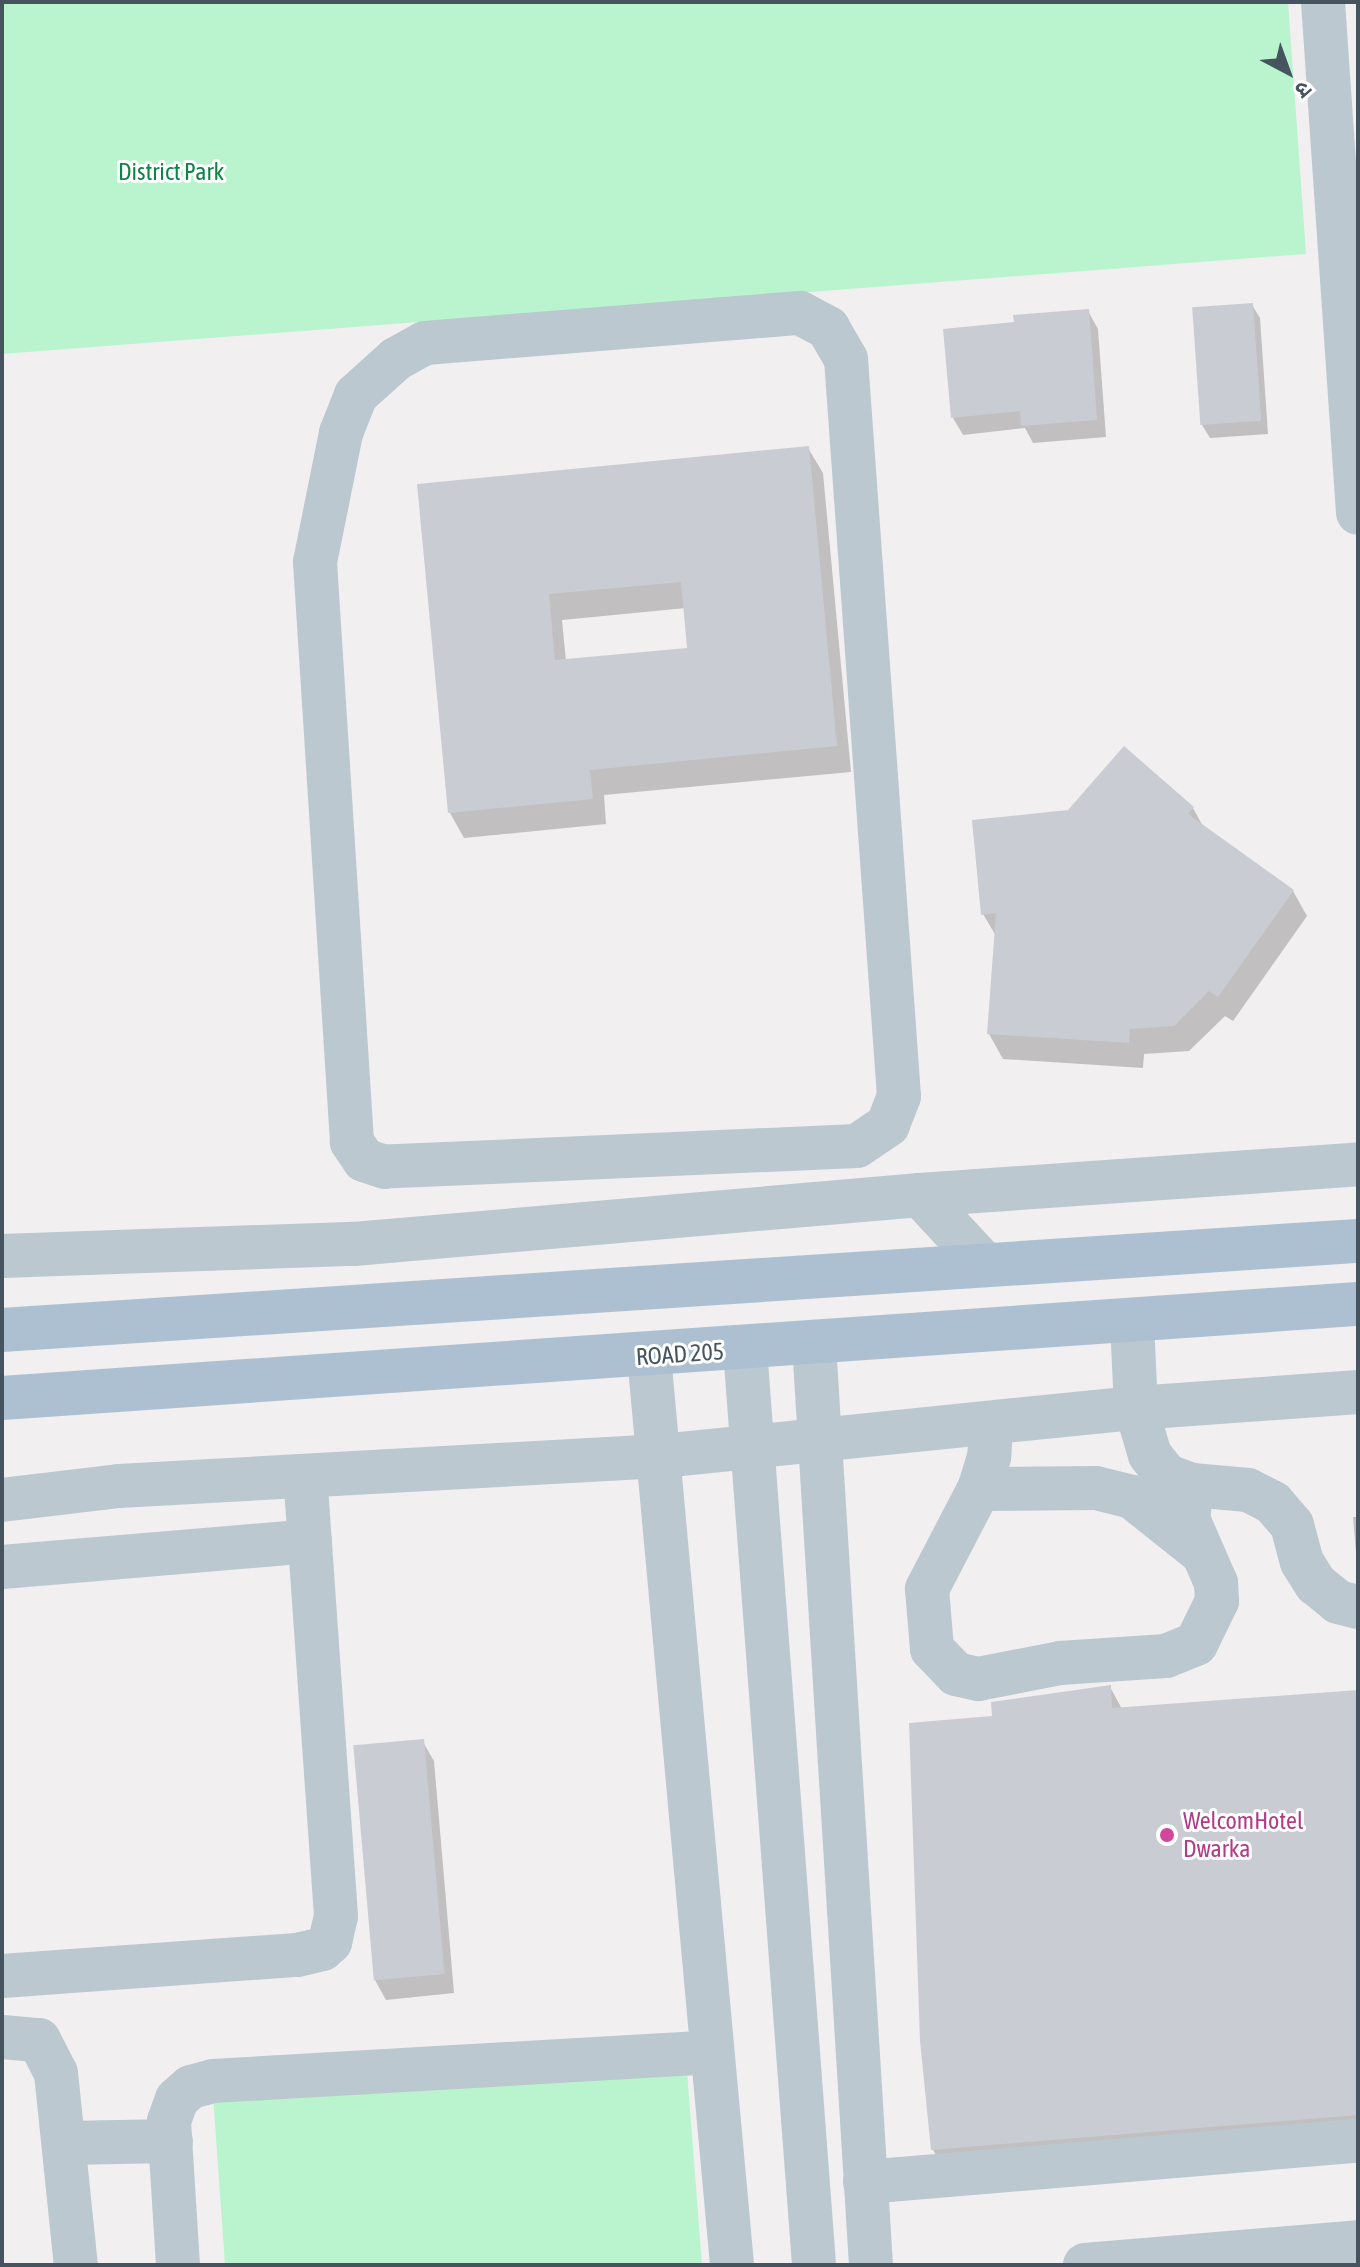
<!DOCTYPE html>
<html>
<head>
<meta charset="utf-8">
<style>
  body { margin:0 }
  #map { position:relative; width:1360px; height:2267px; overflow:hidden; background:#f2eff0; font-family:"Asap Condensed","Noto Sans Devanagari",sans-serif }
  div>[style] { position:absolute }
  .green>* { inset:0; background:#baf4cf }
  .shadow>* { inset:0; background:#0003 }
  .building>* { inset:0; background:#c9cdd3; transform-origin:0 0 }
  .minor>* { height:44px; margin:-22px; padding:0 22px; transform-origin:22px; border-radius:22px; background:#bcc8d0 }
  .major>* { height:44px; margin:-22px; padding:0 22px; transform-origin:22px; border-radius:22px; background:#adc0d1 }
  .dots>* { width:22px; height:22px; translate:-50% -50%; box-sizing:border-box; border:4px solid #fff; border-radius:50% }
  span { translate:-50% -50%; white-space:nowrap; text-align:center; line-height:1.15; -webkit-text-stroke:6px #fff; paint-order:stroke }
  .park-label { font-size:24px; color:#0e8346 }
  .street-label { font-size:24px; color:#46545f }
  .hotel-label { font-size:24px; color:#b23c85 }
  .left { translate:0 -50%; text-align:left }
  .frame { position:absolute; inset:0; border:4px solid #46545f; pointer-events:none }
  .north { position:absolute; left:1248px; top:32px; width:80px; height:80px; -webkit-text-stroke:6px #fff; paint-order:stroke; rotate:139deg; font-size:22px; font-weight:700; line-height:32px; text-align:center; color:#46545f }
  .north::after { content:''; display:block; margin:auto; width:28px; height:36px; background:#46545f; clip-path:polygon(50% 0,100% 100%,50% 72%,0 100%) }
</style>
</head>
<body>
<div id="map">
  <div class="green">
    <div style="clip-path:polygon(2px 2px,1288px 2px,1306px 254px,2px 354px)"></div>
    <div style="clip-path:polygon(686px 2058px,702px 2265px,225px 2265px,213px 2096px)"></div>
  </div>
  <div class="shadow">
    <div style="clip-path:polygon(1252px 305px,1260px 318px,1268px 434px,1210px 438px,1202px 425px)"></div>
    <div style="clip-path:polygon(1088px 311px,1098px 329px,1106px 437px,1033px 443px,1025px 428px,963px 435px,953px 418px)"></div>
    <div style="clip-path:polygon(evenodd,808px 448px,823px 473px,851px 772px,604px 795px,606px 824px,464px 838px,450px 813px,419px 486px,808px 448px,686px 608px,690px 649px,566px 661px,562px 620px,686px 608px)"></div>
    <div style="clip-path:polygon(1193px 808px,1204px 828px,1293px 891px,1307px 916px,1233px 1021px,1225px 1016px,1189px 1051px,1144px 1054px,1143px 1068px,1003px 1059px,989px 1034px,996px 936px,983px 914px)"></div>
    <div style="clip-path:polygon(1353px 1517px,1358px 1517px,1358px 1577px)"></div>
    <div style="clip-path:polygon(1110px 1687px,1122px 1709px,1358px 1692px,1358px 2142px,948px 2175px,933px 2150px,994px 1703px)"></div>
    <div style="clip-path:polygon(423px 1742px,434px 1761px,454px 1993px,386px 2000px,375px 1980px)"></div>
  </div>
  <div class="building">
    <div style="left:1253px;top:303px;width:118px;height:61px;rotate:86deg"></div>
    <div style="clip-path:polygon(1089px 309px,1097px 420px,1021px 426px,1020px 411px,951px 418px,943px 329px,1014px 322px,1013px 315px)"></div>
    <div style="clip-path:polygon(evenodd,809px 446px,837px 746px,590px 770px,593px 799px,448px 813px,417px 484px,809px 446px,681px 582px,687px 648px,555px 660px,549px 594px,681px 582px)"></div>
    <div style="clip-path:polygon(1124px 746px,1194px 807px,1188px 814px,1294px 890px,1218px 997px,1209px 991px,1174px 1026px,1130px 1029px,1129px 1043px,987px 1034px,996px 913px,981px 915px,972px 820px,1068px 810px)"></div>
    <div style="clip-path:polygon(1111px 1685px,1112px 1708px,1358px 1690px,1358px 2115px,931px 2150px,920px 2041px,909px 1723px,992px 1716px,991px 1702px)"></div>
    <div style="left:424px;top:1739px;width:236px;height:71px;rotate:85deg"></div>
  </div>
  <div class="minor">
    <div style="left:1323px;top:2px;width:512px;rotate:86.08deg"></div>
    <div style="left:800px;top:313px;width:32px;rotate:28deg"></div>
    <div style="left:828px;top:328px;width:36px;rotate:60deg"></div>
    <div style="left:846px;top:359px;width:739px;rotate:85.89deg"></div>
    <div style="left:899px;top:1096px;width:31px;rotate:111deg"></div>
    <div style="left:888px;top:1125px;width:37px;rotate:146deg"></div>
    <div style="left:857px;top:1146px;width:472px;rotate:177.5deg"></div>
    <div style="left:385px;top:1167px;width:22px;rotate:-162deg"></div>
    <div style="left:364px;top:1160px;width:22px;rotate:-124deg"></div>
    <div style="left:352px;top:1142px;width:581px;rotate:-93.65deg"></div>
    <div style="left:315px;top:562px;width:132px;rotate:-78.6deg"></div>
    <div style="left:341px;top:433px;width:41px;rotate:-68.5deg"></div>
    <div style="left:356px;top:395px;width:54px;rotate:-42deg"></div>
    <div style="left:396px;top:359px;width:33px;rotate:-29deg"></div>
    <div style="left:425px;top:343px;width:376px;rotate:-4.6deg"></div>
    <div style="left:920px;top:1195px;width:439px;rotate:-4deg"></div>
    <div style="left:2px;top:1256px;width:352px;rotate:-2deg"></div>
    <div style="left:354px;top:1244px;width:568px;rotate:-4.95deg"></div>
    <div style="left:920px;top:1195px;width:96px;rotate:47.1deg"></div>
    <div style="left:1132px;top:1321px;width:87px;rotate:87.4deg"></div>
    <div style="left:1136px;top:1408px;width:49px;rotate:73.4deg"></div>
    <div style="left:1150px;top:1455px;width:27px;rotate:51deg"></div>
    <div style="left:1167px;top:1476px;width:27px;rotate:20deg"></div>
    <div style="left:1192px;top:1485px;width:56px;rotate:5.1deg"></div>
    <div style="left:1248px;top:1490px;width:28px;rotate:27deg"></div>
    <div style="left:1273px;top:1503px;width:29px;rotate:49deg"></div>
    <div style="left:1292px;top:1525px;width:38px;rotate:75deg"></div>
    <div style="left:1302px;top:1562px;width:26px;rotate:58deg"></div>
    <div style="left:1316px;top:1584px;width:28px;rotate:39deg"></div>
    <div style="left:1338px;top:1602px;width:21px;rotate:14deg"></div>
    <div style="left:814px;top:1344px;width:923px;rotate:86.46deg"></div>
    <div style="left:745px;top:1349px;width:919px;rotate:85.69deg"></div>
    <div style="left:649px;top:1356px;width:913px;rotate:84.78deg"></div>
    <div style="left:991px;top:1424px;width:33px;rotate:93deg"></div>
    <div style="left:989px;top:1457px;width:34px;rotate:107deg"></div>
    <div style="left:979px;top:1489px;width:113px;rotate:117.5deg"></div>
    <div style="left:927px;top:1589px;width:60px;rotate:85.2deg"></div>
    <div style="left:932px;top:1649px;width:35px;rotate:46deg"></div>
    <div style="left:956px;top:1674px;width:23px;rotate:13deg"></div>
    <div style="left:978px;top:1679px;width:84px;rotate:-11deg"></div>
    <div style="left:1060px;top:1663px;width:106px;rotate:-3.8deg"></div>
    <div style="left:1166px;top:1656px;width:32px;rotate:-22deg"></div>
    <div style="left:1196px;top:1644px;width:48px;rotate:-64deg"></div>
    <div style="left:1217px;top:1601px;width:18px;rotate:-93deg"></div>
    <div style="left:1216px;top:1583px;width:70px;rotate:-113.6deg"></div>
    <div style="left:1188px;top:1519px;width:34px;rotate:-83deg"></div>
    <div style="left:979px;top:1489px;width:117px;rotate:-0.5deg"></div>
    <div style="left:1096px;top:1488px;width:37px;rotate:14deg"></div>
    <div style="left:1132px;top:1497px;width:87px;rotate:38.5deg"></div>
    <div style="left:2px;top:1500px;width:118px;rotate:-6.8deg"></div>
    <div style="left:119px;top:1486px;width:543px;rotate:-3.17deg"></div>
    <div style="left:661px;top:1456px;width:477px;rotate:-5.8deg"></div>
    <div style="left:1136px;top:1408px;width:223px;rotate:-4.1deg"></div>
    <div style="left:2px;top:1567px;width:309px;rotate:-4.8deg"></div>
    <div style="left:2px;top:1976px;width:296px;rotate:-4.1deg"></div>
    <div style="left:297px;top:1955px;width:26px;rotate:-13deg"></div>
    <div style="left:322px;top:1949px;width:11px;rotate:-41deg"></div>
    <div style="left:330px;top:1942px;width:27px;rotate:-77deg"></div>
    <div style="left:336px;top:1916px;width:441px;rotate:-94deg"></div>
    <div style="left:2px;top:2037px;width:37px;rotate:5deg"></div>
    <div style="left:39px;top:2040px;width:37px;rotate:63deg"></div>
    <div style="left:56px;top:2073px;width:193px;rotate:84.1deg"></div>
    <div style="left:66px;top:2143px;width:105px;rotate:-1.1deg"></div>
    <div style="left:865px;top:2182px;width:495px;rotate:-4.8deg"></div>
    <div style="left:178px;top:2265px;width:144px;rotate:-93.6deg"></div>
    <div style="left:169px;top:2121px;width:23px;rotate:-70deg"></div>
    <div style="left:177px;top:2099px;width:18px;rotate:-41deg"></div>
    <div style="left:191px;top:2087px;width:23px;rotate:-15deg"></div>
    <div style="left:213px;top:2081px;width:497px;rotate:-3.3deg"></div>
    <div style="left:1085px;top:2265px;width:274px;rotate:-4.8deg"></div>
  </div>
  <div class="major">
    <div style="left:2px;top:1330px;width:1359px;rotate:-3.76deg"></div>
    <div style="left:2px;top:1398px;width:1359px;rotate:-3.97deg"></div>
  </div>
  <div class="dots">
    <div style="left:1167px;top:1835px;background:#d1479c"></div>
  </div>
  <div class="park-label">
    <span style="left:171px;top:172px">District Park</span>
  </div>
  <div class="street-label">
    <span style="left:680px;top:1354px;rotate:-4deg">ROAD 205</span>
  </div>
  <div class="hotel-label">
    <span class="left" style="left:1183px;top:1835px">WelcomHotel<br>Dwarka</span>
  </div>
  <div class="frame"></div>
  <div class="north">उ</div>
</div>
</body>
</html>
